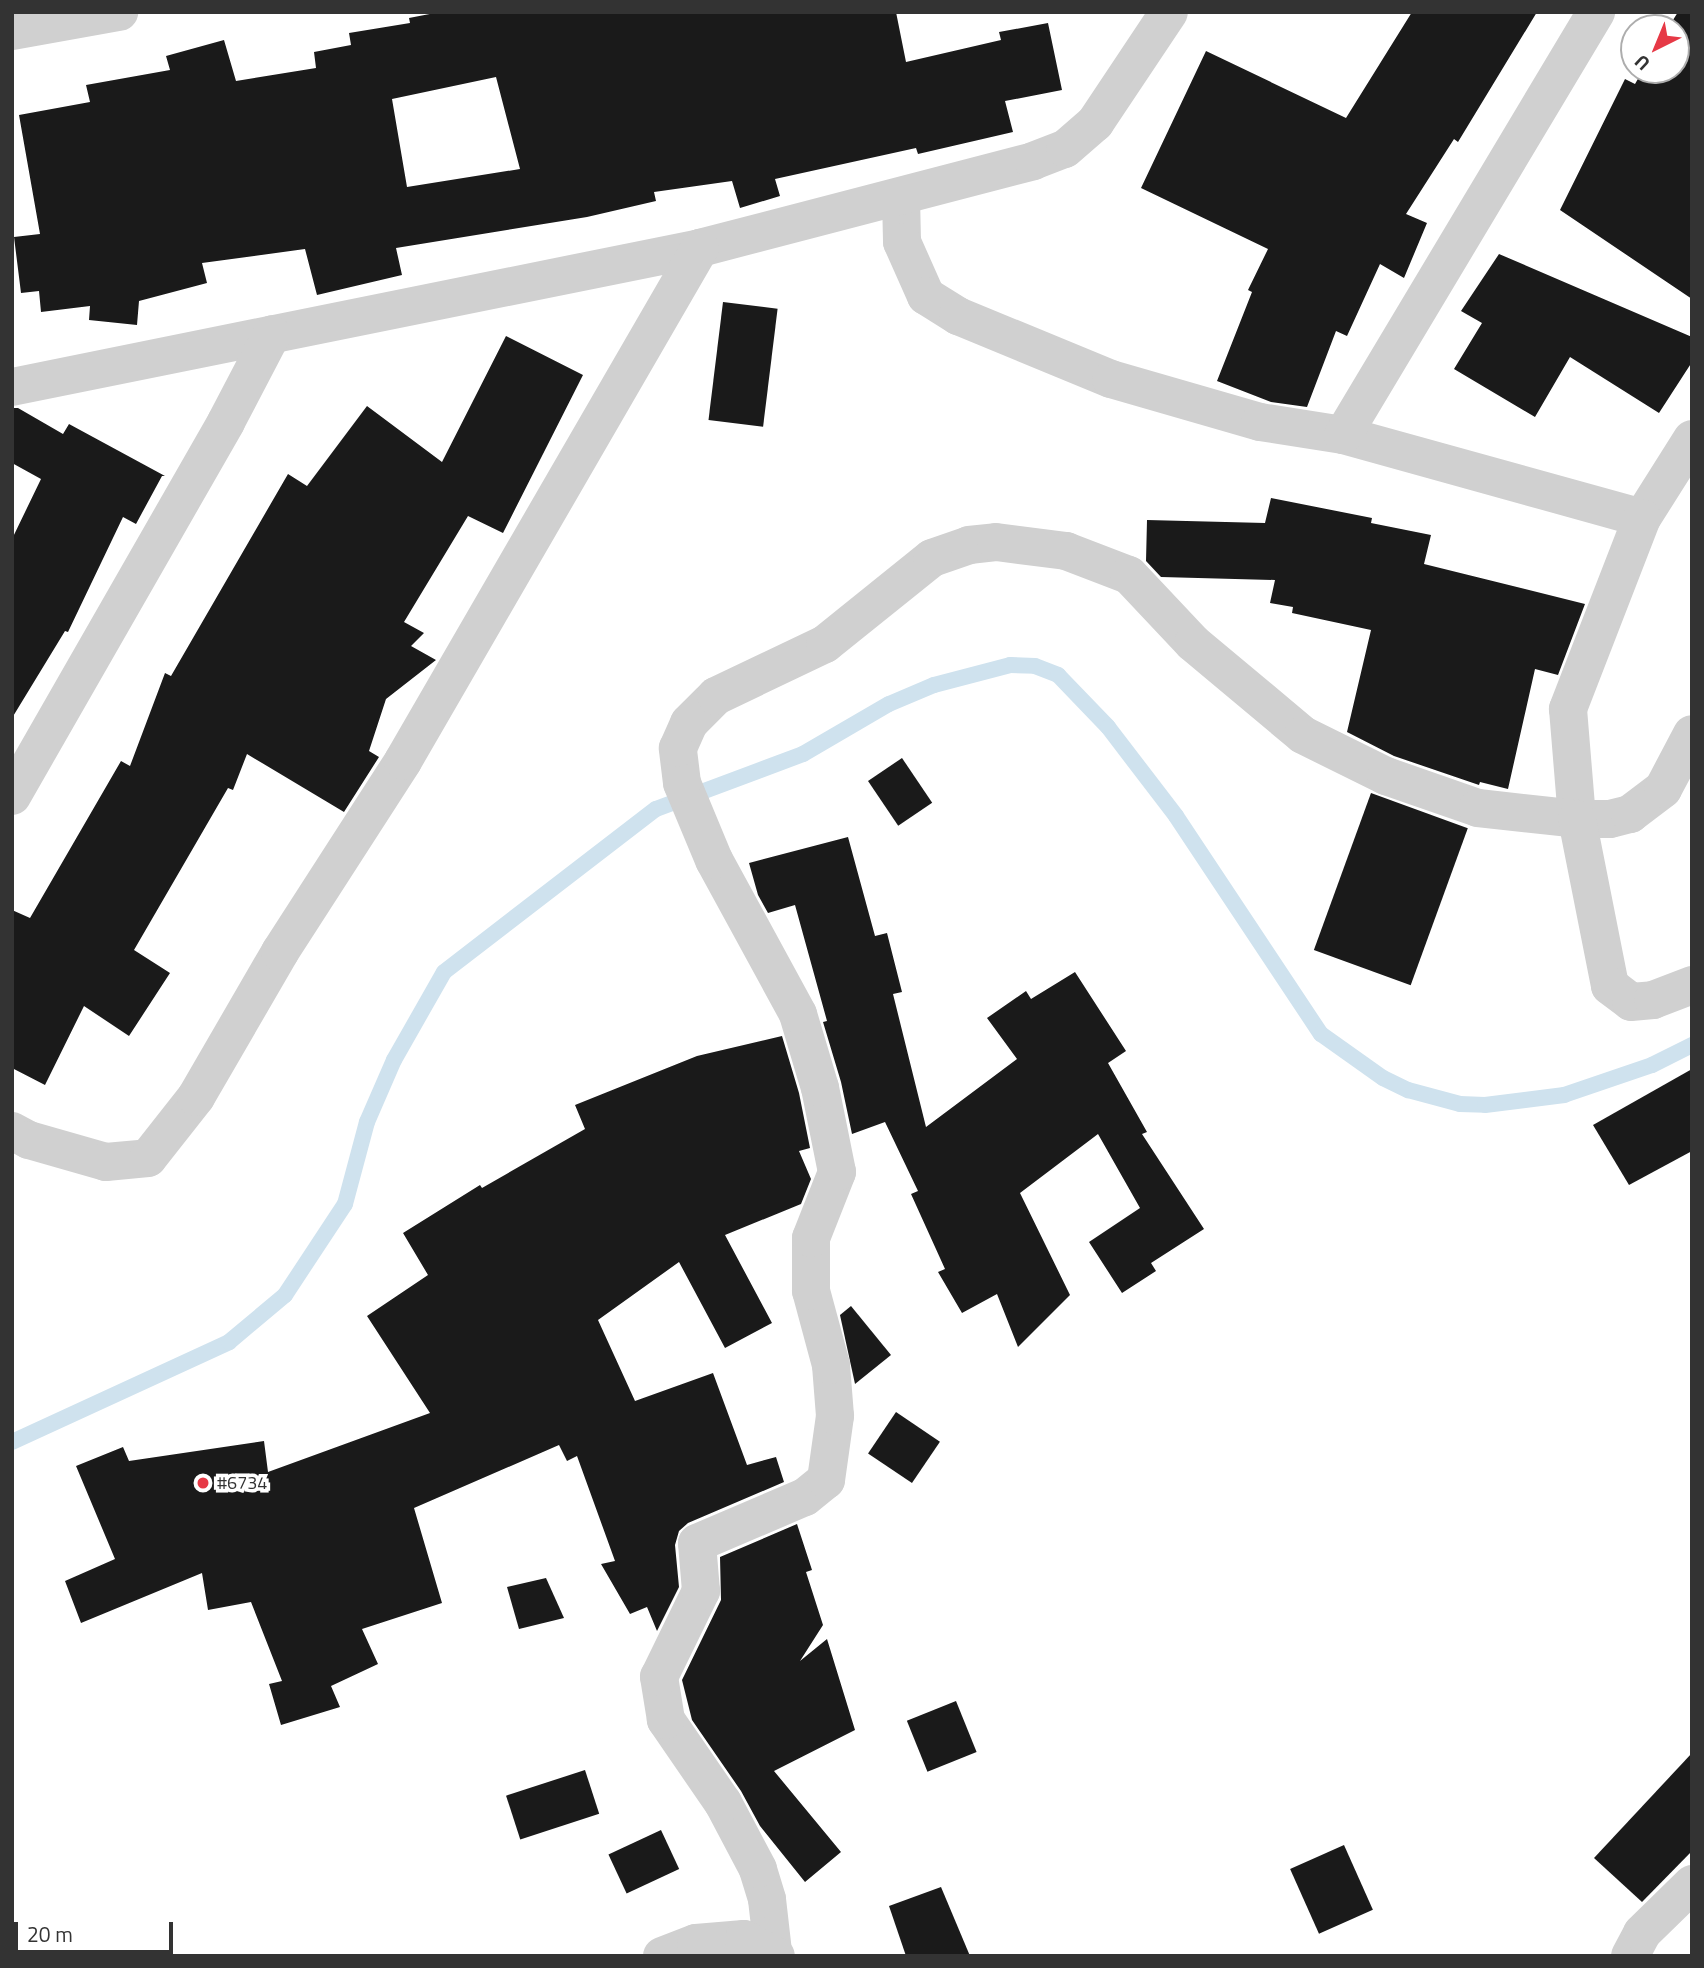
<!DOCTYPE html>
<html>
<head>
<meta charset="utf-8">
<style>
  body { margin:0 }
  #map { position:relative; width:1704px; height:1968px; overflow:hidden; background:#fff; font-family:"Titillium Web",sans-serif }
  div>[style] { position:absolute }
  .stream>* { height:16px; margin:-8px; padding:0 8px; transform-origin:8px; border-radius:8px; background:#cfe2ee }
  .building>* { inset:0; background:#1a1a1a; transform-origin:0 0 }
  .minor>* { height:38px; margin:-19px; padding:0 19px; transform-origin:19px; border-radius:19px; background:#d0d0d0 }
  .dots>* { width:19px; height:19px; translate:-50% -50%; box-sizing:border-box; border:4px solid #fff; border-radius:50% }
  span { translate:-50% -50%; white-space:nowrap; text-align:center; line-height:1.15; -webkit-text-stroke:7px #fff; paint-order:stroke }
  .poi-label { font-size:18px; color:#333 }
  .left { translate:0 -50%; text-align:left }
  .frame { position:absolute; inset:0; border:14px solid #333; pointer-events:none }
  .north { position:absolute; left:1620px; top:14px; width:70px; height:70px; box-sizing:border-box; background:#fff; border:2px solid #adadad; border-radius:50%; rotate:223deg; font-size:19px; font-weight:700; line-height:28px; text-align:center; color:#333 }
  .north::after { content:''; display:block; margin:auto; width:24px; height:32px; background:#e63946; clip-path:polygon(50% 0,100% 100%,50% 72%,0 100%) }
  .scale { position:absolute; left:14px; top:1922px; width:159px; height:32px; box-sizing:border-box; border:4px solid #333; border-top:0; padding-left:9px; font-size:21px; line-height:24px; white-space:nowrap; color:#333; -webkit-text-stroke:5px #fff; paint-order:stroke }
</style>
</head>
<body>
<div id="map">
  <div class="stream">
    <div style="left:12px;top:1442px;width:239px;rotate:-24.7deg"></div>
    <div style="left:229px;top:1342px;width:73px;rotate:-40deg"></div>
    <div style="left:285px;top:1295px;width:109px;rotate:-56.6deg"></div>
    <div style="left:345px;top:1204px;width:85px;rotate:-75deg"></div>
    <div style="left:367px;top:1122px;width:68px;rotate:-66.5deg"></div>
    <div style="left:394px;top:1060px;width:101px;rotate:-60.4deg"></div>
    <div style="left:444px;top:972px;width:267px;rotate:-37.6deg"></div>
    <div style="left:656px;top:809px;width:157px;rotate:-20.5deg"></div>
    <div style="left:803px;top:754px;width:99px;rotate:-30.2deg"></div>
    <div style="left:889px;top:704px;width:49px;rotate:-22.9deg"></div>
    <div style="left:934px;top:685px;width:79px;rotate:-14.7deg"></div>
    <div style="left:1010px;top:665px;width:25px;rotate:2deg"></div>
    <div style="left:1035px;top:666px;width:25px;rotate:21deg"></div>
    <div style="left:1058px;top:675px;width:72px;rotate:46.1deg"></div>
    <div style="left:1108px;top:727px;width:112px;rotate:52.6deg"></div>
    <div style="left:1176px;top:816px;width:262px;rotate:56.4deg"></div>
    <div style="left:1321px;top:1034px;width:76px;rotate:35.4deg"></div>
    <div style="left:1383px;top:1078px;width:28px;rotate:26deg"></div>
    <div style="left:1408px;top:1090px;width:54px;rotate:15.1deg"></div>
    <div style="left:1460px;top:1104px;width:25px;rotate:2deg"></div>
    <div style="left:1485px;top:1105px;width:80px;rotate:-7.2deg"></div>
    <div style="left:1564px;top:1095px;width:93px;rotate:-18.8deg"></div>
    <div style="left:1652px;top:1065px;width:45px;rotate:-26.6deg"></div>
  </div>
  <div class="building">
    <div style="clip-path:polygon(evenodd,440px 12px,896px 12px,906px 62px,1001px 40px,999px 32px,1048px 23px,1062px 90px,1005px 101px,1013px 132px,918px 154px,916px 148px,775px 179px,780px 196px,740px 208px,732px 181px,654px 192px,656px 201px,587px 217px,396px 248px,402px 275px,317px 295px,305px 249px,202px 263px,207px 283px,139px 301px,137px 325px,89px 320px,90px 306px,41px 312px,39px 291px,21px 293px,14px 237px,40px 234px,19px 115px,90px 102px,86px 85px,170px 70px,166px 56px,224px 40px,236px 81px,316px 68px,314px 52px,351px 45px,349px 33px,410px 23px,409px 18px,440px 12px,496px 77px,520px 169px,407px 187px,392px 99px,496px 77px)"></div>
    <div style="clip-path:polygon(1412px 12px,1537px 12px,1458px 142px,1454px 139px,1406px 214px,1427px 223px,1404px 278px,1380px 264px,1347px 336px,1336px 331px,1307px 407px,1271px 402px,1217px 381px,1252px 292px,1248px 290px,1268px 249px,1141px 188px,1206px 51px,1346px 118px)"></div>
    <div style="clip-path:polygon(1678px 12px,1692px 12px,1692px 299px,1560px 210px,1625px 79px,1635px 84px,1643px 70px,1676px 70px,1676px 28px,1668px 28px)"></div>
    <div style="clip-path:polygon(1499px 254px,1692px 337px,1692px 362px,1659px 413px,1570px 357px,1535px 417px,1454px 369px,1482px 323px,1461px 311px)"></div>
    <div style="left:723px;top:302px;width:55px;height:119px;rotate:7deg"></div>
    <div style="clip-path:polygon(506px 336px,583px 375px,503px 533px,468px 516px,404px 622px,424px 633px,411px 646px,436px 660px,386px 699px,369px 751px,379px 757px,344px 812px,247px 754px,233px 790px,228px 788px,134px 950px,170px 973px,129px 1036px,84px 1006px,45px 1085px,12px 1068px,12px 910px,30px 918px,121px 761px,130px 766px,165px 673px,171px 676px,288px 474px,307px 486px,367px 406px,442px 462px)"></div>
    <div style="clip-path:polygon(12px 408px,18px 408px,63px 434px,69px 424px,165px 476px,162px 476px,136px 524px,123px 517px,68px 632px,65px 631px,12px 718px,12px 539px,41px 479px,12px 463px)"></div>
    <div style="clip-path:polygon(1271px 498px,1372px 518px,1371px 523px,1431px 535px,1424px 564px,1585px 604px,1558px 675px,1535px 669px,1508px 789px,1480px 782px,1479px 785px,1394px 756px,1347px 732px,1371px 630px,1292px 613px,1293px 607px,1270px 603px,1275px 580px,1161px 577px,1146px 561px,1147px 520px,1265px 523px)"></div>
    <div style="left:902px;top:758px;width:54px;height:41px;rotate:56deg"></div>
    <div style="left:1371px;top:793px;width:103px;height:167px;rotate:20deg"></div>
    <div style="clip-path:polygon(848px 837px,875px 936px,887px 933px,902px 992px,893px 994px,926px 1127px,1017px 1059px,987px 1018px,1026px 991px,1031px 999px,1075px 972px,1126px 1051px,1108px 1063px,1147px 1132px,1142px 1134px,1204px 1229px,1151px 1263px,1156px 1271px,1122px 1293px,1089px 1242px,1140px 1208px,1098px 1134px,1020px 1193px,1070px 1295px,1018px 1347px,997px 1294px,962px 1313px,938px 1272px,945px 1269px,911px 1194px,918px 1191px,885px 1122px,852px 1134px,841px 1082px,823px 1022px,827px 1021px,795px 905px,768px 913px,758px 895px,749px 863px)"></div>
    <div style="clip-path:polygon(782px 1036px,799px 1093px,810px 1148px,799px 1151px,811px 1179px,801px 1204px,725px 1235px,772px 1323px,725px 1348px,679px 1262px,598px 1320px,635px 1401px,713px 1373px,747px 1465px,776px 1457px,784px 1482px,688px 1523px,679px 1531px,675px 1545px,679px 1587px,657px 1631px,647px 1607px,630px 1614px,601px 1564px,615px 1561px,577px 1456px,567px 1461px,559px 1445px,414px 1508px,442px 1603px,362px 1629px,378px 1664px,331px 1686px,340px 1707px,281px 1725px,269px 1684px,282px 1681px,251px 1602px,208px 1610px,202px 1573px,81px 1623px,65px 1581px,115px 1559px,76px 1466px,123px 1447px,129px 1461px,264px 1441px,268px 1472px,430px 1413px,367px 1316px,428px 1275px,403px 1233px,480px 1185px,482px 1188px,585px 1129px,575px 1105px,697px 1056px)"></div>
    <div style="clip-path:polygon(1692px 1069px,1692px 1151px,1629px 1185px,1593px 1125px)"></div>
    <div style="clip-path:polygon(851px 1306px,891px 1355px,855px 1384px,840px 1315px)"></div>
    <div style="left:896px;top:1412px;width:53px;height:50px;rotate:34deg"></div>
    <div style="clip-path:polygon(797px 1524px,812px 1570px,806px 1572px,823px 1625px,800px 1661px,827px 1639px,855px 1730px,774px 1771px,841px 1852px,805px 1882px,760px 1826px,741px 1791px,692px 1720px,682px 1680px,721px 1600px,720px 1557px)"></div>
    <div style="clip-path:polygon(546px 1578px,564px 1618px,519px 1629px,507px 1587px)"></div>
    <div style="left:956px;top:1701px;width:55px;height:53px;rotate:68deg"></div>
    <div style="clip-path:polygon(1692px 1753px,1692px 1851px,1642px 1902px,1594px 1858px)"></div>
    <div style="left:585px;top:1770px;width:46px;height:83px;rotate:72deg"></div>
    <div style="left:661px;top:1830px;width:43px;height:58px;rotate:65deg"></div>
    <div style="left:1344px;top:1845px;width:71px;height:59px;rotate:66deg"></div>
    <div style="clip-path:polygon(941px 1887px,970px 1956px,906px 1956px,889px 1906px)"></div>
  </div>
  <div class="minor">
    <div style="left:12px;top:31px;width:109px;rotate:-10.1deg"></div>
    <div style="left:901px;top:197px;width:45px;rotate:88.7deg"></div>
    <div style="left:902px;top:242px;width:59px;rotate:66deg"></div>
    <div style="left:926px;top:296px;width:38px;rotate:32deg"></div>
    <div style="left:958px;top:316px;width:165px;rotate:22.4deg"></div>
    <div style="left:1111px;top:379px;width:155px;rotate:16.1deg"></div>
    <div style="left:1260px;top:422px;width:84px;rotate:8.9deg"></div>
    <div style="left:1343px;top:435px;width:310px;rotate:15.5deg"></div>
    <div style="left:12px;top:387px;width:702px;rotate:-11.42deg"></div>
    <div style="left:700px;top:248px;width:344px;rotate:-14.6deg"></div>
    <div style="left:1033px;top:161px;width:34px;rotate:-21deg"></div>
    <div style="left:1065px;top:149px;width:40px;rotate:-41deg"></div>
    <div style="left:1095px;top:123px;width:133px;rotate:-56.3deg"></div>
    <div style="left:1343px;top:435px;width:493px;rotate:-59.1deg"></div>
    <div style="left:1692px;top:439px;width:93px;rotate:122.3deg"></div>
    <div style="left:1642px;top:518px;width:205px;rotate:111.2deg"></div>
    <div style="left:1568px;top:709px;width:110px;rotate:85.3deg"></div>
    <div style="left:1577px;top:819px;width:33px"></div>
    <div style="left:1610px;top:819px;width:21px;rotate:-14deg"></div>
    <div style="left:1630px;top:814px;width:41px;rotate:-37.1deg"></div>
    <div style="left:1663px;top:789px;width:62px;rotate:-62.2deg"></div>
    <div style="left:12px;top:796px;width:431px;rotate:-60.2deg"></div>
    <div style="left:226px;top:422px;width:99px;rotate:-62.4deg"></div>
    <div style="left:12px;top:1131px;width:19px;rotate:28deg"></div>
    <div style="left:29px;top:1140px;width:80px;rotate:15.9deg"></div>
    <div style="left:106px;top:1162px;width:42px;rotate:-5.4deg"></div>
    <div style="left:148px;top:1158px;width:78px;rotate:-51.8deg"></div>
    <div style="left:196px;top:1097px;width:168px;rotate:-59.9deg"></div>
    <div style="left:280px;top:952px;width:227px;rotate:-57.2deg"></div>
    <div style="left:403px;top:761px;width:593px;rotate:-59.93deg"></div>
    <div style="left:773px;top:1952px;width:53px;rotate:-96.5deg"></div>
    <div style="left:767px;top:1899px;width:31px;rotate:-107deg"></div>
    <div style="left:758px;top:1869px;width:75px;rotate:-117.9deg"></div>
    <div style="left:723px;top:1803px;width:101px;rotate:-124.5deg"></div>
    <div style="left:666px;top:1720px;width:44px;rotate:-99.2deg"></div>
    <div style="left:659px;top:1677px;width:96px;rotate:-64deg"></div>
    <div style="left:701px;top:1591px;width:48px;rotate:-94.8deg"></div>
    <div style="left:697px;top:1543px;width:117px;rotate:-23.1deg"></div>
    <div style="left:805px;top:1497px;width:27px;rotate:-39deg"></div>
    <div style="left:826px;top:1480px;width:65px;rotate:-82deg"></div>
    <div style="left:835px;top:1416px;width:51px;rotate:-94.5deg"></div>
    <div style="left:831px;top:1365px;width:77px;rotate:-105.1deg"></div>
    <div style="left:811px;top:1291px;width:53px;rotate:-90deg"></div>
    <div style="left:811px;top:1238px;width:71px;rotate:-68.5deg"></div>
    <div style="left:837px;top:1172px;width:86px;rotate:-101.4deg"></div>
    <div style="left:820px;top:1088px;width:77px;rotate:-106.6deg"></div>
    <div style="left:798px;top:1014px;width:175px;rotate:-118.6deg"></div>
    <div style="left:714px;top:860px;width:83px;rotate:-112.6deg"></div>
    <div style="left:682px;top:783px;width:35px;rotate:-97deg"></div>
    <div style="left:678px;top:748px;width:27px;rotate:-66deg"></div>
    <div style="left:689px;top:723px;width:38px;rotate:-45deg"></div>
    <div style="left:716px;top:696px;width:121px;rotate:-25.5deg"></div>
    <div style="left:825px;top:644px;width:137px;rotate:-38.8deg"></div>
    <div style="left:932px;top:558px;width:39px;rotate:-19deg"></div>
    <div style="left:969px;top:545px;width:27px;rotate:-6deg"></div>
    <div style="left:996px;top:542px;width:71px;rotate:7.3deg"></div>
    <div style="left:1066px;top:551px;width:67px;rotate:20.9deg"></div>
    <div style="left:1129px;top:575px;width:93px;rotate:46.7deg"></div>
    <div style="left:1193px;top:643px;width:143px;rotate:39.9deg"></div>
    <div style="left:1303px;top:735px;width:93px;rotate:26.3deg"></div>
    <div style="left:1386px;top:776px;width:97px;rotate:19.2deg"></div>
    <div style="left:1478px;top:808px;width:100px;rotate:6.3deg"></div>
    <div style="left:1577px;top:819px;width:170px;rotate:78.8deg"></div>
    <div style="left:1610px;top:986px;width:26px;rotate:37deg"></div>
    <div style="left:1631px;top:1002px;width:22px;rotate:-5deg"></div>
    <div style="left:1653px;top:1000px;width:42px;rotate:-21deg"></div>
    <div style="left:662px;top:1956px;width:36px;rotate:-21deg"></div>
    <div style="left:696px;top:1943px;width:48px;rotate:-4.8deg"></div>
    <div style="left:744px;top:1939px;width:36px;rotate:28deg"></div>
    <div style="left:1630px;top:1956px;width:26px;rotate:-62deg"></div>
    <div style="left:1642px;top:1933px;width:70px;rotate:-44.4deg"></div>
  </div>
  <div class="dots">
    <div style="left:203px;top:1483px;background:#e63946"></div>
  </div>
  <div class="poi-label">
    <span class="left" style="left:217px;top:1483px">#6734</span>
  </div>
  <div class="frame"></div>
  <div class="north">U</div>
  <div class="scale">20 m</div>
</div>
</body>
</html>
